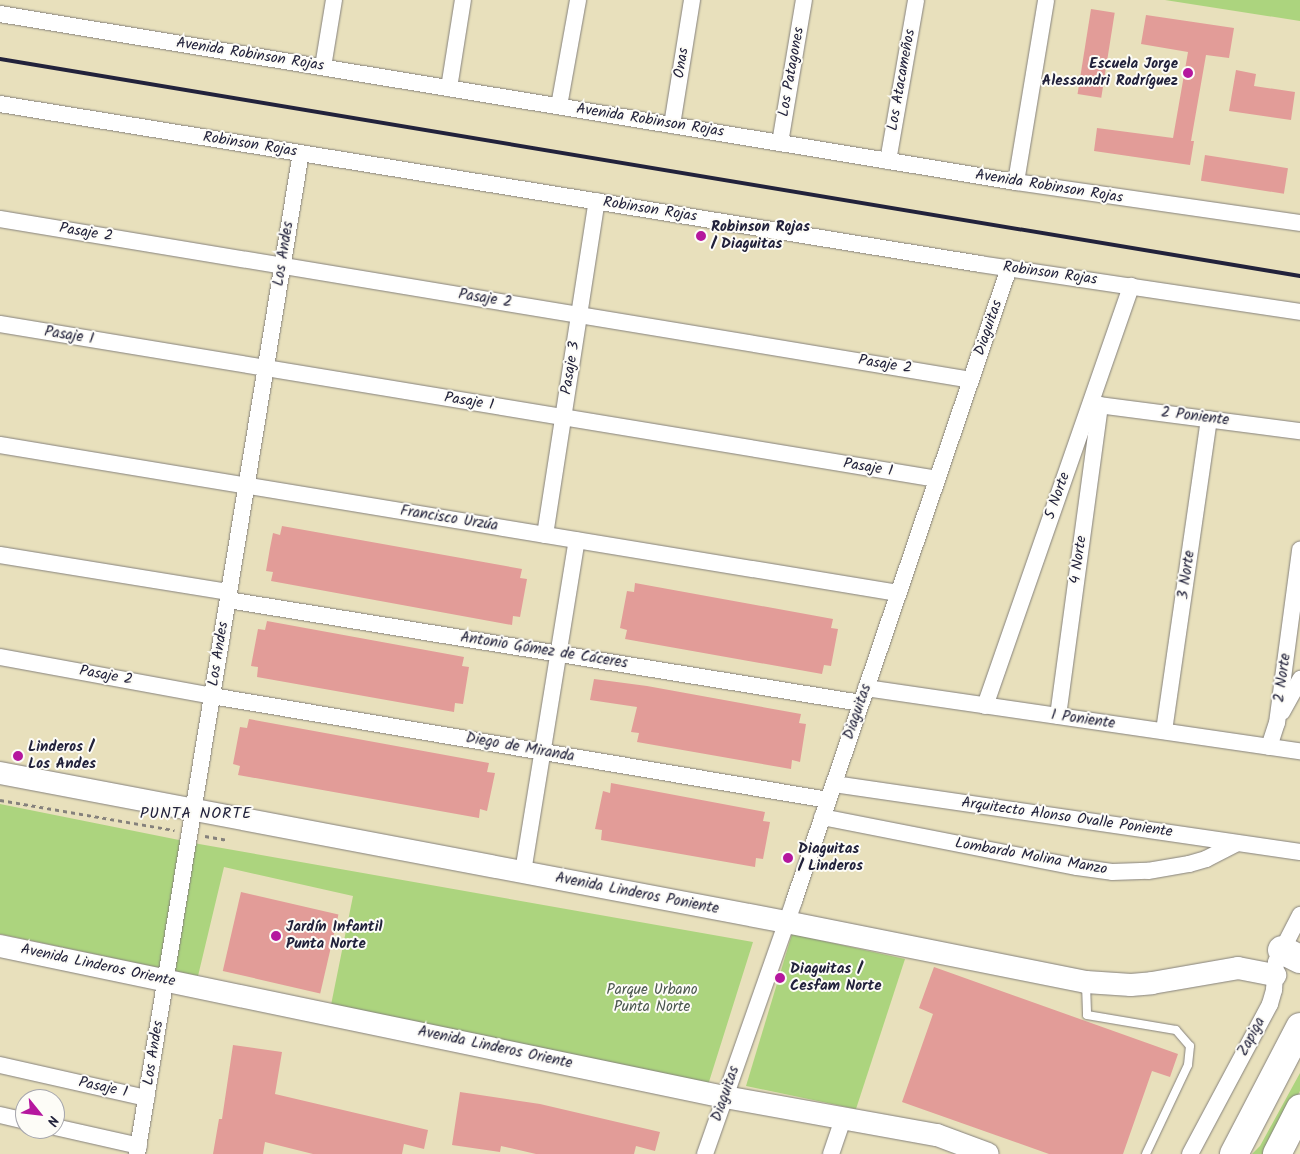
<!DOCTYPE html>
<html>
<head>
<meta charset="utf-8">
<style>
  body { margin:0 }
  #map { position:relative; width:1300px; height:1154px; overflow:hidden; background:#e8e0bc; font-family:Kalam,sans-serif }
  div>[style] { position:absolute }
  .green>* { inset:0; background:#acd47e }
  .building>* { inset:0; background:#e29c98; transform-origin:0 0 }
  .path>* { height:3px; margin-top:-1.5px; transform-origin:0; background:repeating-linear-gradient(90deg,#85817c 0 4px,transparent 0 8px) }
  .roads { filter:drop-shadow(0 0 1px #85817c) drop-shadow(0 0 1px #85817c) }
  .lane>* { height:8px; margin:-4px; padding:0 4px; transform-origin:4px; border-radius:4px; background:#fff }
  .street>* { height:16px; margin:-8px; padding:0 8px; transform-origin:8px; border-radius:8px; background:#fff }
  .secondary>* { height:22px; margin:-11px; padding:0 11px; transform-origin:11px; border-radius:11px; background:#fff }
  .highway>* { height:28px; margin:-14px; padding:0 14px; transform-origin:14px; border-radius:14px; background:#fff }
  .rail>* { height:4px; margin:-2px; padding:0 2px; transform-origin:2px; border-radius:2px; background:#22223b }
  .dots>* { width:14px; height:14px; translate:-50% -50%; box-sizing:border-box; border:2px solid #fdfcf7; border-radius:50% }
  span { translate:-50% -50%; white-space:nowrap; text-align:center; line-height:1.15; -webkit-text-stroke:4px #fdfcf7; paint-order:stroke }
  .street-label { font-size:15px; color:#22223b }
  .poi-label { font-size:15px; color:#22223b; font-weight:700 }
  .right { translate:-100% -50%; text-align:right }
  .left { translate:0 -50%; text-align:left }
  .park-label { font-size:15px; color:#4b574f }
  .neighbourhood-label { font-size:16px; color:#22223b; letter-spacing:1px }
  .north { position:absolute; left:15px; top:1089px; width:50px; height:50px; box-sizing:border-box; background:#fdfcf7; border:1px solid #a5a5ac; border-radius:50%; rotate:119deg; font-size:14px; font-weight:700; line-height:20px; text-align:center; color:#22223b }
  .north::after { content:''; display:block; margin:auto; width:18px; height:22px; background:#b5179e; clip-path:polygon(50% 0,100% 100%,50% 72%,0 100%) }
</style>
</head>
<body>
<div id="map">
  <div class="green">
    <div style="clip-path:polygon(1165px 0,1300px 0,1300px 21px)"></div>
    <div style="clip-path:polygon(0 804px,199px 844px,753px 942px,708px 1085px,331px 1005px,353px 896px,224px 867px,198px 976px,0 934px)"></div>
    <div style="clip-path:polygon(792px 934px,905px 959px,856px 1109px,746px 1086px)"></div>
    <div style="clip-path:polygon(1300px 1073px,1300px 1091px,1267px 1154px,1252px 1154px,1260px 1146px)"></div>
  </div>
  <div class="building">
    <div style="left:1091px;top:9px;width:24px;height:86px;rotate:9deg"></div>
    <div style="clip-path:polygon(1146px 15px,1234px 28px,1229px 58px,1206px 55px,1191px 141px,1194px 141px,1190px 165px,1094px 151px,1097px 128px,1173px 138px,1188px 52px,1141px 44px)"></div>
    <div style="clip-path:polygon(1236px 70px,1256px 74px,1254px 86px,1295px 92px,1291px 120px,1229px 111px)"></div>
    <div style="left:1205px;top:155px;width:84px;height:26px;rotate:9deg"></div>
    <div style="clip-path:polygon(282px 526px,522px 569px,520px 578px,527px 579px,520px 617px,513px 616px,512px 625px,271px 581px,273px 572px,266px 571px,270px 548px,273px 533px,280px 535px)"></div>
    <div style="clip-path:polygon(635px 583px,833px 619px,831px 628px,838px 629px,831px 666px,824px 665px,822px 674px,625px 639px,627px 630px,620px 628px,627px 591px,634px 592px)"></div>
    <div style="clip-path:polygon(267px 621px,464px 657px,462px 666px,469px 667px,463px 704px,455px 703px,454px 712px,257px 677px,258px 667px,251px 666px,258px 629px,265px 630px)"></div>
    <div style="clip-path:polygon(594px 679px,647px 686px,801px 714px,799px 723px,806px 724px,800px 762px,792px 760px,791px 769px,637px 742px,639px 733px,631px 732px,637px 707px,590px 700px)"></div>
    <div style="clip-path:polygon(249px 719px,489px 763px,487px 772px,495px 773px,487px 811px,480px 809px,479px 818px,238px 775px,240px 766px,233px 764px,240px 727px,247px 728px)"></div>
    <div style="clip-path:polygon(611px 783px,765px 812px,763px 821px,770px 822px,763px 859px,756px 858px,755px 867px,601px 840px,602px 830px,595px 829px,603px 791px,610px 793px)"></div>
    <div style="left:241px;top:892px;width:100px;height:81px;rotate:13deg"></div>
    <div style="clip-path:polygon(934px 967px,1178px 1054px,1170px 1077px,1152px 1071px,1123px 1154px,1049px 1154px,902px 1102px,933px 1014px,919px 1008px)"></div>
    <div style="clip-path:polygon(233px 1045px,282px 1052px,275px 1094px,428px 1130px,424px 1149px,404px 1144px,402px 1154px,313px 1154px,265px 1142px,263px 1154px,213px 1154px,219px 1119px,222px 1119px)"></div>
    <div style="clip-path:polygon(460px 1092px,540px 1104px,660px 1132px,655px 1151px,636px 1146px,634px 1154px,536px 1154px,501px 1146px,500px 1152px,452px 1145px)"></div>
  </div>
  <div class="path">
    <div style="left:0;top:800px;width:177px;rotate:9.8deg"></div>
    <div style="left:205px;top:836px;width:23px;rotate:10deg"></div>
  </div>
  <div class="roads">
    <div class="lane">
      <div style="left:1086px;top:984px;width:31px;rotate:88deg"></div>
      <div style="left:1087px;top:1015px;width:90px;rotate:9.6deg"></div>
      <div style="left:1176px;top:1030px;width:21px;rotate:49deg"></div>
      <div style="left:1190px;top:1046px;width:19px;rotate:96deg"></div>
      <div style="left:1188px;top:1065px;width:98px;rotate:115.3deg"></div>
    </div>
    <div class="street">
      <div style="left:0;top:14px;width:1030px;rotate:9.39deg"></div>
      <div style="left:1016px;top:182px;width:287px;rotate:8.2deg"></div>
      <div style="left:323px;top:67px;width:68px;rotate:-80.7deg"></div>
      <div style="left:449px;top:88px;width:89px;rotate:-81deg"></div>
      <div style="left:0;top:104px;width:993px;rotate:9.27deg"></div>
      <div style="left:980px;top:264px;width:324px;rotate:8.5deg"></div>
      <div style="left:559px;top:106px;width:108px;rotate:-79.8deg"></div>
      <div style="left:672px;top:125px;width:127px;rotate:-80.9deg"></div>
      <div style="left:780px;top:143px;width:145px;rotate:-80.5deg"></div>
      <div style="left:888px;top:161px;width:163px;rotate:-80.1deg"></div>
      <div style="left:1016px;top:182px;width:184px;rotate:-80.6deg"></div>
      <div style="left:0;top:219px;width:984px;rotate:9.41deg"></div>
      <div style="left:0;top:324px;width:950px;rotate:9.39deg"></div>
      <div style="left:1091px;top:404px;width:211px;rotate:7.4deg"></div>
      <div style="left:0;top:445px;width:910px;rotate:9.36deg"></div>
      <div style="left:545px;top:535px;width:338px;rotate:-81.2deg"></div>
      <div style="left:0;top:555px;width:232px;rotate:9.2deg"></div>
      <div style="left:228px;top:600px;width:641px;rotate:9.24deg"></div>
      <div style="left:0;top:657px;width:216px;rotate:10.4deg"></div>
      <div style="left:212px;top:696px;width:625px;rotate:9.58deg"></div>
      <div style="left:866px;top:688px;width:439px;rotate:8.3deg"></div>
      <div style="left:985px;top:706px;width:445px;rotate:-70.8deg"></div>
      <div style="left:1282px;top:712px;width:38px;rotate:-61deg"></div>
      <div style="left:1058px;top:716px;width:314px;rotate:-82.3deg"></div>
      <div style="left:1164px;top:731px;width:315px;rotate:-81.8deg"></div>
      <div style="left:1269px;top:747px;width:25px;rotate:-72deg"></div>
      <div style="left:1277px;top:723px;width:175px;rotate:-82.4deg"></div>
      <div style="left:834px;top:784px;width:471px;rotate:8.3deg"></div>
      <div style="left:822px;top:817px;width:260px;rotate:11.1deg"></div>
      <div style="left:1077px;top:867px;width:35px;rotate:8deg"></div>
      <div style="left:1112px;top:872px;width:36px;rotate:-2deg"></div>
      <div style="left:1148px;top:871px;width:42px;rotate:-9.7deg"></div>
      <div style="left:1189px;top:864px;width:18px;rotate:-16deg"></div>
      <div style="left:1206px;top:859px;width:35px;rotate:-27deg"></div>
      <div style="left:523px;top:872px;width:336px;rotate:-80.8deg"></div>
      <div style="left:0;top:1065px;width:150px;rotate:12.7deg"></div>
      <div style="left:0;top:1115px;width:26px;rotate:13deg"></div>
      <div style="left:55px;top:1127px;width:86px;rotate:12.7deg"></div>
      <div style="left:137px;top:1154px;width:1014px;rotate:-80.7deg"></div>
      <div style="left:705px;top:1154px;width:268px;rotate:-70.6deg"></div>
      <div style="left:794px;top:901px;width:669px;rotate:-71.24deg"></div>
      <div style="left:831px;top:1154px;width:40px;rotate:-71.1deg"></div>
      <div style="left:1190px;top:1154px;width:170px;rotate:-61.9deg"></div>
      <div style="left:1270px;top:1004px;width:15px;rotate:-74deg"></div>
      <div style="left:1274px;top:990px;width:28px;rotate:-86deg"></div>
      <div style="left:1276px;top:962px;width:53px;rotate:-62.9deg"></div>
    </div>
    <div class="secondary">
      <div style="left:0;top:773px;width:800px;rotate:10.73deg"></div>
      <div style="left:786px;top:922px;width:306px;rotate:11.3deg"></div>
      <div style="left:1086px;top:982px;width:45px;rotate:3.8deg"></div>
      <div style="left:1131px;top:985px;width:21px;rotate:-5deg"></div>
      <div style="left:1152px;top:983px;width:87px;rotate:-9.9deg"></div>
      <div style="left:1238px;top:968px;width:38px;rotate:11deg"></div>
      <div style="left:0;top:946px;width:741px;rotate:11.77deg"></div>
      <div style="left:725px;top:1097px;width:215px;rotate:10.2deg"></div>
      <div style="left:937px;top:1135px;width:54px;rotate:20.4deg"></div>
    </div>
    <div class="highway">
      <div style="left:1282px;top:950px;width:20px;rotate:27deg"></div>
      <div style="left:1234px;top:1154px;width:143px;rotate:-62.5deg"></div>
      <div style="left:1277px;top:1154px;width:51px;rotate:-62.9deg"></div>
    </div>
  </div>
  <div class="rail">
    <div style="left:0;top:59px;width:1318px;rotate:9.48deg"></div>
  </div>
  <div class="dots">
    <div style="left:1188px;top:73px;background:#b5179e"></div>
    <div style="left:701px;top:236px;background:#b5179e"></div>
    <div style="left:18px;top:756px;background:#b5179e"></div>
    <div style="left:788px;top:858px;background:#b5179e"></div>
    <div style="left:276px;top:936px;background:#b5179e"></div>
    <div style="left:780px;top:978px;background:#b5179e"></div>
  </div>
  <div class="street-label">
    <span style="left:250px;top:55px;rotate:9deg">Avenida Robinson Rojas</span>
    <span style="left:682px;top:63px;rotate:-81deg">Onas</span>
    <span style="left:792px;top:72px;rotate:-80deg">Los Patagones</span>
    <span style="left:902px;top:80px;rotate:-80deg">Los Atacameños</span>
    <span style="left:650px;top:121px;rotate:9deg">Avenida Robinson Rojas</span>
    <span style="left:250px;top:145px;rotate:9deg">Robinson Rojas</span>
    <span style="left:1049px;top:187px;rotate:9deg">Avenida Robinson Rojas</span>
    <span style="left:650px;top:210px;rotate:9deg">Robinson Rojas</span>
    <span style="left:86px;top:233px;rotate:9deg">Pasaje 2</span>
    <span style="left:284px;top:254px;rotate:-81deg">Los Andes</span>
    <span style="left:1050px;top:274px;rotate:8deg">Robinson Rojas</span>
    <span style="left:485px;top:299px;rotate:9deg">Pasaje 2</span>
    <span style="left:989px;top:328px;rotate:-71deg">Diaguitas</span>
    <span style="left:69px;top:336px;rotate:9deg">Pasaje 1</span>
    <span style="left:885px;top:365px;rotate:9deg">Pasaje 2</span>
    <span style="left:571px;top:368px;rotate:-81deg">Pasaje 3</span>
    <span style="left:469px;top:402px;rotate:9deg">Pasaje 1</span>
    <span style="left:1195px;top:417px;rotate:7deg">2 Poniente</span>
    <span style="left:868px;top:468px;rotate:9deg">Pasaje 1</span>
    <span style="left:1058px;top:496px;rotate:-71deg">5 Norte</span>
    <span style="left:449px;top:519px;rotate:9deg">Francisco Urzúa</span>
    <span style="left:1079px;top:560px;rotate:-82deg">4 Norte</span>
    <span style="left:1187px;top:575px;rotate:-82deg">3 Norte</span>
    <span style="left:544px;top:651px;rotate:9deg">Antonio Gómez de Cáceres</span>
    <span style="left:219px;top:654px;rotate:-81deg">Los Andes</span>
    <span style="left:106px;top:676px;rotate:10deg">Pasaje 2</span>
    <span style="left:1283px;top:678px;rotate:-82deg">2 Norte</span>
    <span style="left:858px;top:712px;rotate:-71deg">Diaguitas</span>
    <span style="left:1083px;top:720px;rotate:8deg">1 Poniente</span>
    <span style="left:520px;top:748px;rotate:10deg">Diego de Miranda</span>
    <span style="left:1067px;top:818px;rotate:8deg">Arquitecto Alonso Ovalle Poniente</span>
    <span style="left:1031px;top:857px;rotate:10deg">Lombardo Molina Manzo</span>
    <span style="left:637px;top:894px;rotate:11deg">Avenida Linderos Poniente</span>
    <span style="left:98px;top:966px;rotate:12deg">Avenida Linderos Oriente</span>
    <span style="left:1252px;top:1037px;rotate:-62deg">Zapiga</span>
    <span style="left:495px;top:1048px;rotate:12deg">Avenida Linderos Oriente</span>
    <span style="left:154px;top:1053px;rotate:-81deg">Los Andes</span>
    <span style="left:103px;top:1088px;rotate:12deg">Pasaje 1</span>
    <span style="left:726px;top:1094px;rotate:-71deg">Diaguitas</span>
  </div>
  <div class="poi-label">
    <span class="right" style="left:1178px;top:73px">Escuela Jorge<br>Alessandri Rodríguez</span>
    <span class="left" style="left:711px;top:236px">Robinson Rojas<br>/ Diaguitas</span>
    <span class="left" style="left:28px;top:756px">Linderos /<br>Los Andes</span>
    <span class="left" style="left:798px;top:858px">Diaguitas<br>/ Linderos</span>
    <span class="left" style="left:286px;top:936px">Jardín Infantil<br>Punta Norte</span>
    <span class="left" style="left:790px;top:978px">Diaguitas /<br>Cesfam Norte</span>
  </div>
  <div class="park-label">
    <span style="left:652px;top:999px">Parque Urbano<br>Punta Norte</span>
  </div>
  <div class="neighbourhood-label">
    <span style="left:196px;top:814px">PUNTA NORTE</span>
  </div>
  <div class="north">N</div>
</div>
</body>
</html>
